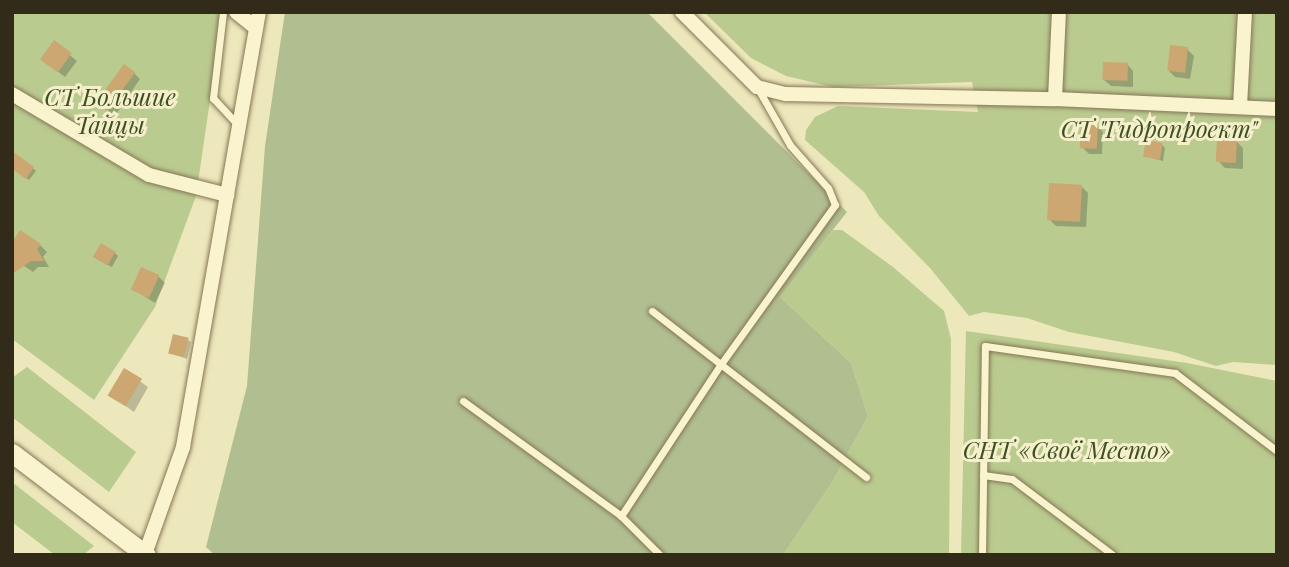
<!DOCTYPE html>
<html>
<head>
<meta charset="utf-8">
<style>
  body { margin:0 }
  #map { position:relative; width:1289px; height:567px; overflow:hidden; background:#ede7bc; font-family:"Playfair Display",serif }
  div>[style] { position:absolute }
  .green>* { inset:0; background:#bacb90 }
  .cemetery>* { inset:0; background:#b1bf90 }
  .shadow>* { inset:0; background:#0003 }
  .building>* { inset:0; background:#cca771; transform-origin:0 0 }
  .roads { filter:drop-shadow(0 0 2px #857755) drop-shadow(0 0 2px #857755) }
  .lane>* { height:7px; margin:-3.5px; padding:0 3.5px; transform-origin:3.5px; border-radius:3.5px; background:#f9f3ce }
  .street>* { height:14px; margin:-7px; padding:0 7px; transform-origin:7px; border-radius:7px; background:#f9f3ce }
  .secondary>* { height:19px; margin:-9.5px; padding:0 9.5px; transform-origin:9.5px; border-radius:9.5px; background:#f9f3ce }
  span { translate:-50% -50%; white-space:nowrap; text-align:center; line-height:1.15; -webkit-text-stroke:6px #f5f0cb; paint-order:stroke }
  .park-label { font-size:24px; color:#3c5021; font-style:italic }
  .frame { position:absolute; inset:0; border:14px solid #332b1a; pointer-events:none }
</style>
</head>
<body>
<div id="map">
  <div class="green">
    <div style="clip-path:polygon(12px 12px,223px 12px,196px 196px,155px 307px,94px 400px,12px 339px)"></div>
    <div style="clip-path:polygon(704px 12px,1277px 12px,1277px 365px,1233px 362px,1216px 366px,1174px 352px,1069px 332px,1027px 318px,984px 312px,969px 316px,930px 268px,879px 216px,864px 192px,805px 140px,806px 130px,815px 117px,838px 106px,978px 112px,972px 82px,833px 87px,786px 76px,751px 58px)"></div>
    <div style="clip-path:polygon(833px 230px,842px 230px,893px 267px,944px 311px,951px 339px,949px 555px,783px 555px,833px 481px,868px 416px,851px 363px,780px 297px)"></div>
    <div style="clip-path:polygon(966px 331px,1187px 363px,1277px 381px,1277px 555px,961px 555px)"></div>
    <div style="clip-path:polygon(27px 367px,136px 452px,109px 492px,12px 417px,12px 378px)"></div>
    <div style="clip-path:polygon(12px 482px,94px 546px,83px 555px,55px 555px,12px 522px)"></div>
  </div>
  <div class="cemetery">
    <div style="clip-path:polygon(285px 12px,647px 12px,847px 212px,780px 297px,851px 363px,868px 416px,833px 481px,783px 555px,215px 555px,206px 547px,247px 386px,265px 146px)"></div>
  </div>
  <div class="shadow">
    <div style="clip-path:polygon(55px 43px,77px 61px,65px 77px,49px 65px)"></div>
    <div style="clip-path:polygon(1187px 49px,1194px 56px,1190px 79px,1175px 77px,1168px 70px)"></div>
    <div style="clip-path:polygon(1127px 64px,1133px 71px,1133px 87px,1111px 86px,1104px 80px)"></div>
    <div style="clip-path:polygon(134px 73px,140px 79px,115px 116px,99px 103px)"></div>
    <div style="clip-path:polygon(1097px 126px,1103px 132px,1102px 154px,1089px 154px,1082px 147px)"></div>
    <div style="clip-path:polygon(1236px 141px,1243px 148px,1243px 169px,1225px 168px,1219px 162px)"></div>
    <div style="clip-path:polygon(1162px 145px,1165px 148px,1163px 161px,1145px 156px)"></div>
    <div style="clip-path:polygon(12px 168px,33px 168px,36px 171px,29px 180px)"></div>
    <div style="clip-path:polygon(1081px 186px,1088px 193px,1086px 227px,1056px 226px,1049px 219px)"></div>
    <div style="clip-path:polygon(40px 245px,47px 252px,43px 257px,49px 267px,38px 267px,33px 272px,14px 259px)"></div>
    <div style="clip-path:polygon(115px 253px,118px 256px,112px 267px,98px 260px)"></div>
    <div style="clip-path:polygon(158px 276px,165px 283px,155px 303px,133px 289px)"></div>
    <div style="clip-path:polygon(188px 340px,191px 342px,187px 359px,171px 353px)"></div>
    <div style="clip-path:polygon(124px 370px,148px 387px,134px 412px,110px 395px)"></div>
  </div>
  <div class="building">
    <div style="left:54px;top:40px;width:22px;height:24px;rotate:36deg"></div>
    <div style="left:1170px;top:45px;width:18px;height:26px;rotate:6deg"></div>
    <div style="left:1103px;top:62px;width:25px;height:18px;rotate:2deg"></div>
    <div style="left:124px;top:64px;width:14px;height:48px;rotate:36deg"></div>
    <div style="left:1081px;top:123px;width:17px;height:25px;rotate:3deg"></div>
    <div style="left:1217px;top:139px;width:20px;height:23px;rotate:3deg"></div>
    <div style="left:1146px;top:140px;width:17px;height:17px;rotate:10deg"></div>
    <div style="clip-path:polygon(12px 151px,34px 167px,26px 179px,12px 169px)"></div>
    <div style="left:1049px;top:183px;width:33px;height:37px;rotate:3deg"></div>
    <div style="clip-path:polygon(20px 230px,41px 244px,37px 249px,44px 261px,31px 261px,12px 274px,12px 242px)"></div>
    <div style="left:101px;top:243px;width:17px;height:16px;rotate:31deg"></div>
    <div style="left:141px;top:267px;width:20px;height:25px;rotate:24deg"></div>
    <div style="left:173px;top:334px;width:16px;height:20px;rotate:14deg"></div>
    <div style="left:124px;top:368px;width:21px;height:32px;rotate:31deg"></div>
  </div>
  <div class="roads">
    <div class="lane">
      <div style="left:223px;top:12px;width:87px;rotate:96.6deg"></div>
      <div style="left:213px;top:98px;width:38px;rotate:47deg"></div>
      <div style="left:652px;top:311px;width:271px;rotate:37.8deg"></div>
      <div style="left:463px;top:401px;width:195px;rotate:36deg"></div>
      <div style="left:983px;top:475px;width:29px;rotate:8deg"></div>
      <div style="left:1012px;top:479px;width:126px;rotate:37deg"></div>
      <div style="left:660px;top:555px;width:55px;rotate:-135deg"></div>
      <div style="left:621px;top:516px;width:182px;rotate:-56.7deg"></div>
      <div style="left:721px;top:364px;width:196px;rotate:-54.4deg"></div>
      <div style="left:835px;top:205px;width:18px;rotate:-112deg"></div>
      <div style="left:828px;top:188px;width:57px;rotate:-131.5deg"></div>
      <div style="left:790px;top:145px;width:67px;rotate:-119.6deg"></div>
      <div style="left:982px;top:555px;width:209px;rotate:-89.2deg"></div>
      <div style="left:985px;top:346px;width:192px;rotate:8.1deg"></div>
      <div style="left:1175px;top:373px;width:128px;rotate:37.4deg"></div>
    </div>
    <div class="street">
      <div style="left:236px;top:12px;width:26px;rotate:39deg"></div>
      <div style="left:682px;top:12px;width:106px;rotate:45deg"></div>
      <div style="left:757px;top:87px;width:30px;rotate:14deg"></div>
      <div style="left:786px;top:94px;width:269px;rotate:1.1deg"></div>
      <div style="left:1055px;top:99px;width:222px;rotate:2.6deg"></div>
      <div style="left:12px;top:94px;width:159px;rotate:30.6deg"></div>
      <div style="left:149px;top:175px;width:81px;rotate:14.4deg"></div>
      <div style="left:1055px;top:99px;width:87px;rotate:-87.4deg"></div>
      <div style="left:1240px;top:107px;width:95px;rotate:-87deg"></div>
      <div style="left:145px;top:554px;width:114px;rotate:-70.4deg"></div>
      <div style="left:183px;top:447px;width:442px;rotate:-80.1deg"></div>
    </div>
    <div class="secondary">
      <div style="left:12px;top:453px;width:168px;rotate:37.3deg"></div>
    </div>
  </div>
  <div class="park-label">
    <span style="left:110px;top:111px">СТ Большие<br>Тайцы</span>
    <span style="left:1159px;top:129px">СТ "Гидропроект"</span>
    <span style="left:1067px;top:450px">СНТ «Своё Место»</span>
  </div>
  <div class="frame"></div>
</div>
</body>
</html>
